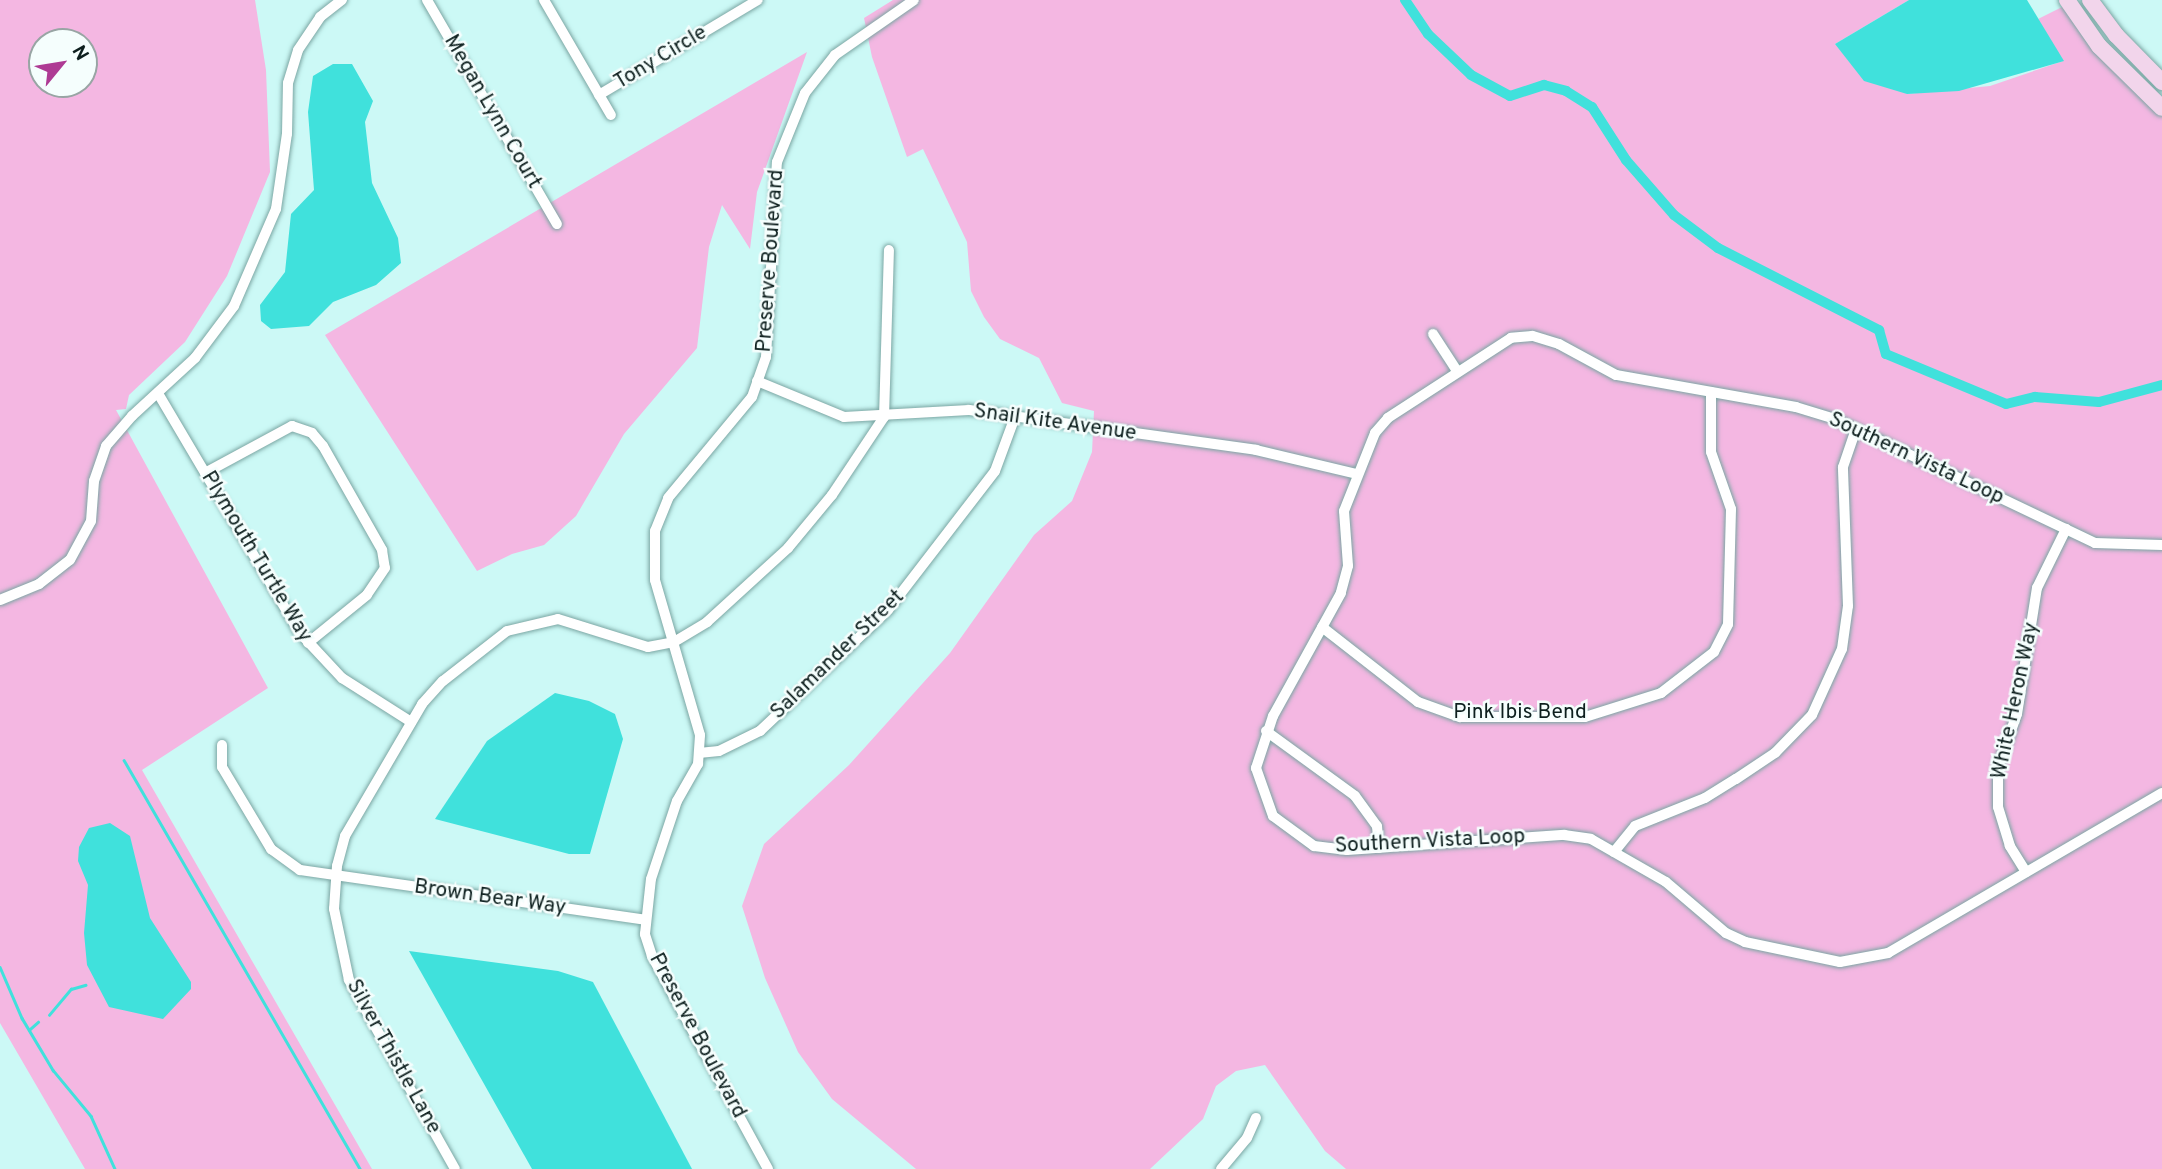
<!DOCTYPE html>
<html>
<head>
<meta charset="utf-8">
<style>
  body { margin:0 }
  #map { position:relative; width:2162px; height:1169px; overflow:hidden; background:#ccf9f6; font-family:Overpass,sans-serif }
  div>[style] { position:absolute }
  .green>* { inset:0; background:#f4b7e2 }
  .water>* { inset:0; background:#40e1dc }
  .stream>* { height:2.5px; margin:-1.25px; padding:0 1.25px; transform-origin:1.25px; border-radius:1.25px; background:#40e1dc }
  .canal>* { height:10px; margin:-5px; padding:0 5px; transform-origin:5px; border-radius:5px; background:#40e1dc }
  .roads { filter:drop-shadow(0 0 2px #7ba6a3) drop-shadow(0 0 2px #7ba6a3) }
  .street>* { height:10px; margin:-5px; padding:0 5px; transform-origin:5px; border-radius:5px; background:#fff }
  .secondary>* { height:16px; margin:-8px; padding:0 8px; transform-origin:8px; border-radius:8px; background:#f2d5eb }
  span { translate:-50% -50%; white-space:nowrap; text-align:center; line-height:1.15; -webkit-text-stroke:5px #f5fefd; paint-order:stroke }
  .street-label { font-size:21px; color:#0d1f1e }
  .north { position:absolute; left:28px; top:28px; width:70px; height:70px; box-sizing:border-box; background:#f5fefd; border:2px solid #98a5a4; border-radius:50%; rotate:60deg; font-size:19px; font-weight:700; line-height:28px; text-align:center; color:#0d1f1e }
  .north::after { content:''; display:block; margin:auto; width:24px; height:32px; background:#ae3b94; clip-path:polygon(50% 0,100% 100%,50% 72%,0 100%) }
</style>
</head>
<body>
<div id="map">
  <div class="green">
    <div style="clip-path:polygon(evenodd,0 0,255px 0,266px 70px,270px 172px,227px 276px,185px 342px,129px 395px,126px 409px,116px 410px,268px 688px,142px 770px,372px 1169px,85px 1169px,0 1023px,0 0,42px 42px,84px 42px,84px 84px,42px 84px,42px 42px)"></div>
    <div style="clip-path:polygon(893px 0,1909px 0,1835px 44px,1907px 94px,1990px 86px,2063px 61px,2038px 19px,2064px 6px,2095px 50px,2162px 115px,2162px 1169px,1346px 1169px,1325px 1151px,1265px 1065px,1236px 1071px,1216px 1086px,1203px 1119px,1150px 1169px,916px 1169px,832px 1099px,798px 1052px,765px 978px,742px 906px,764px 844px,849px 765px,950px 653px,1034px 535px,1072px 501px,1092px 452px,1094px 411px,1062px 403px,1039px 358px,1000px 339px,984px 317px,971px 291px,967px 242px,923px 149px,907px 157px,872px 57px,864px 18px)"></div>
    <div style="clip-path:polygon(807px 52px,757px 192px,750px 249px,722px 205px,709px 247px,697px 348px,624px 434px,576px 516px,544px 545px,512px 554px,477px 571px,325px 335px)"></div>
  </div>
  <div class="water">
    <div style="clip-path:polygon(1909px 0,2027px 0,2064px 61px,1959px 91px,1907px 94px,1864px 81px,1835px 44px)"></div>
    <div style="clip-path:polygon(333px 64px,352px 64px,373px 101px,365px 122px,372px 183px,398px 238px,401px 263px,376px 285px,333px 302px,309px 326px,271px 329px,261px 321px,260px 305px,285px 272px,291px 214px,314px 190px,308px 112px,313px 76px)"></div>
    <div style="clip-path:polygon(555px 693px,589px 701px,615px 714px,623px 739px,590px 854px,569px 854px,435px 819px,487px 741px)"></div>
    <div style="clip-path:polygon(110px 823px,130px 836px,150px 918px,191px 982px,191px 989px,163px 1019px,109px 1007px,87px 965px,84px 933px,88px 885px,78px 861px,79px 847px,89px 828px)"></div>
    <div style="clip-path:polygon(409px 951px,558px 971px,593px 982px,692px 1169px,532px 1169px)"></div>
  </div>
  <div class="stream">
    <div style="left:124px;top:760px;width:472px;rotate:60deg"></div>
    <div style="left:0;top:967px;width:56px;rotate:66.7deg"></div>
    <div style="left:22px;top:1018px;width:61px;rotate:59.2deg"></div>
    <div style="left:53px;top:1070px;width:60px;rotate:50.4deg"></div>
    <div style="left:91px;top:1116px;width:58px;rotate:65.6deg"></div>
    <div style="left:49px;top:1015px;width:34px;rotate:-50deg"></div>
    <div style="left:71px;top:989px;width:15px;rotate:-16deg"></div>
    <div style="left:29px;top:1030px;width:12px;rotate:-42deg"></div>
  </div>
  <div class="canal">
    <div style="left:1405px;top:0;width:41px;rotate:55.9deg"></div>
    <div style="left:1428px;top:34px;width:59px;rotate:43.6deg"></div>
    <div style="left:1471px;top:75px;width:44px;rotate:28.3deg"></div>
    <div style="left:1510px;top:96px;width:36px;rotate:-18deg"></div>
    <div style="left:1544px;top:85px;width:23px;rotate:15deg"></div>
    <div style="left:1566px;top:91px;width:31px;rotate:32deg"></div>
    <div style="left:1592px;top:107px;width:63px;rotate:57.3deg"></div>
    <div style="left:1626px;top:160px;width:73px;rotate:48.9deg"></div>
    <div style="left:1674px;top:215px;width:55px;rotate:36.9deg"></div>
    <div style="left:1718px;top:248px;width:181px;rotate:27deg"></div>
    <div style="left:1879px;top:330px;width:25px;rotate:74deg"></div>
    <div style="left:1886px;top:354px;width:130px;rotate:22.6deg"></div>
    <div style="left:2006px;top:404px;width:30px;rotate:-14deg"></div>
    <div style="left:2035px;top:397px;width:64px;rotate:4.5deg"></div>
    <div style="left:2099px;top:402px;width:65px;rotate:-15.1deg"></div>
  </div>
  <div class="roads">
    <div class="street">
      <div style="left:427px;top:0;width:259px;rotate:59.9deg"></div>
      <div style="left:544px;top:0;width:133px;rotate:59.8deg"></div>
      <div style="left:599px;top:95px;width:185px;rotate:-30.9deg"></div>
      <div style="left:1433px;top:334px;width:44px;rotate:57deg"></div>
      <div style="left:757px;top:381px;width:94px;rotate:22.5deg"></div>
      <div style="left:844px;top:417px;width:125px;rotate:-3.2deg"></div>
      <div style="left:969px;top:410px;width:290px;rotate:7.9deg"></div>
      <div style="left:1256px;top:450px;width:104px;rotate:13.4deg"></div>
      <div style="left:159px;top:395px;width:277px;rotate:59.4deg"></div>
      <div style="left:300px;top:633px;width:62px;rotate:47deg"></div>
      <div style="left:342px;top:678px;width:82px;rotate:32.5deg"></div>
      <div style="left:205px;top:473px;width:99px;rotate:-28.4deg"></div>
      <div style="left:292px;top:426px;width:21px;rotate:19deg"></div>
      <div style="left:312px;top:433px;width:17px;rotate:50deg"></div>
      <div style="left:323px;top:446px;width:120px;rotate:60.4deg"></div>
      <div style="left:382px;top:550px;width:18px;rotate:81deg"></div>
      <div style="left:385px;top:568px;width:32px;rotate:124deg"></div>
      <div style="left:367px;top:595px;width:76px;rotate:140.9deg"></div>
      <div style="left:2162px;top:545px;width:67px;rotate:-178.3deg"></div>
      <div style="left:2095px;top:543px;width:288px;rotate:-154.5deg"></div>
      <div style="left:1835px;top:419px;width:41px;rotate:-162.9deg"></div>
      <div style="left:1796px;top:407px;width:183px;rotate:-169.9deg"></div>
      <div style="left:1616px;top:375px;width:65px;rotate:-151.5deg"></div>
      <div style="left:1559px;top:344px;width:28px;rotate:-163deg"></div>
      <div style="left:1532px;top:336px;width:21px;rotate:175deg"></div>
      <div style="left:1511px;top:338px;width:147px;rotate:147deg"></div>
      <div style="left:1388px;top:418px;width:20px;rotate:131deg"></div>
      <div style="left:1375px;top:433px;width:84px;rotate:111.7deg"></div>
      <div style="left:1344px;top:511px;width:55px;rotate:85.8deg"></div>
      <div style="left:1348px;top:566px;width:28px;rotate:105deg"></div>
      <div style="left:1341px;top:593px;width:141px;rotate:118.9deg"></div>
      <div style="left:1273px;top:716px;width:55px;rotate:108.1deg"></div>
      <div style="left:1256px;top:768px;width:51px;rotate:70.5deg"></div>
      <div style="left:1273px;top:816px;width:51px;rotate:36.2deg"></div>
      <div style="left:1314px;top:846px;width:33px;rotate:7deg"></div>
      <div style="left:1347px;top:850px;width:218px;rotate:-4deg"></div>
      <div style="left:1564px;top:835px;width:27px;rotate:8deg"></div>
      <div style="left:1591px;top:839px;width:86px;rotate:29.8deg"></div>
      <div style="left:1666px;top:882px;width:79px;rotate:40.4deg"></div>
      <div style="left:1726px;top:933px;width:21px;rotate:25deg"></div>
      <div style="left:1745px;top:942px;width:97px;rotate:11.9deg"></div>
      <div style="left:1840px;top:962px;width:49px;rotate:-10.6deg"></div>
      <div style="left:1888px;top:953px;width:317px;rotate:-30.3deg"></div>
      <div style="left:0;top:600px;width:42px;rotate:-22.3deg"></div>
      <div style="left:39px;top:584px;width:39px;rotate:-38deg"></div>
      <div style="left:70px;top:560px;width:44px;rotate:-61.7deg"></div>
      <div style="left:91px;top:521px;width:40px;rotate:-85.7deg"></div>
      <div style="left:94px;top:481px;width:37px;rotate:-71deg"></div>
      <div style="left:106px;top:446px;width:40px;rotate:-49deg"></div>
      <div style="left:132px;top:416px;width:86px;rotate:-42.6deg"></div>
      <div style="left:195px;top:358px;width:65px;rotate:-53.1deg"></div>
      <div style="left:234px;top:306px;width:106px;rotate:-66.6deg"></div>
      <div style="left:276px;top:209px;width:76px;rotate:-81.7deg"></div>
      <div style="left:287px;top:134px;width:51px;rotate:-88.9deg"></div>
      <div style="left:288px;top:83px;width:34px;rotate:-73deg"></div>
      <div style="left:298px;top:50px;width:40px;rotate:-56deg"></div>
      <div style="left:320px;top:17px;width:28px;rotate:-38deg"></div>
      <div style="left:1322px;top:627px;width:122px;rotate:38deg"></div>
      <div style="left:1418px;top:702px;width:45px;rotate:19.7deg"></div>
      <div style="left:1460px;top:717px;width:125px"></div>
      <div style="left:1585px;top:717px;width:80px;rotate:-17.5deg"></div>
      <div style="left:1661px;top:693px;width:67px;rotate:-37.7deg"></div>
      <div style="left:1714px;top:652px;width:31px;rotate:-63deg"></div>
      <div style="left:1728px;top:624px;width:115px;rotate:-88.5deg"></div>
      <div style="left:1731px;top:509px;width:60px;rotate:-109.3deg"></div>
      <div style="left:1711px;top:452px;width:60px;rotate:-90deg"></div>
      <div style="left:1266px;top:731px;width:110px;rotate:36.1deg"></div>
      <div style="left:1355px;top:796px;width:37px;rotate:54deg"></div>
      <div style="left:1377px;top:826px;width:22px;rotate:85deg"></div>
      <div style="left:222px;top:745px;width:22px;rotate:90deg"></div>
      <div style="left:222px;top:767px;width:96px;rotate:59.1deg"></div>
      <div style="left:271px;top:849px;width:36px;rotate:36deg"></div>
      <div style="left:300px;top:870px;width:349px;rotate:8.2deg"></div>
      <div style="left:699px;top:753px;width:20px;rotate:-6deg"></div>
      <div style="left:719px;top:751px;width:46px;rotate:-26deg"></div>
      <div style="left:760px;top:731px;width:176px;rotate:-43.4deg"></div>
      <div style="left:888px;top:610px;width:175px;rotate:-52.4deg"></div>
      <div style="left:995px;top:471px;width:58px;rotate:-69.7deg"></div>
      <div style="left:1614px;top:852px;width:33px;rotate:-51deg"></div>
      <div style="left:1635px;top:826px;width:75px;rotate:-21.8deg"></div>
      <div style="left:1705px;top:798px;width:36px;rotate:-32deg"></div>
      <div style="left:1736px;top:779px;width:47px;rotate:-33.7deg"></div>
      <div style="left:1775px;top:753px;width:53px;rotate:-45.8deg"></div>
      <div style="left:1812px;top:715px;width:72px;rotate:-65.6deg"></div>
      <div style="left:1842px;top:649px;width:43px;rotate:-82.1deg"></div>
      <div style="left:1848px;top:606px;width:139px;rotate:-92.1deg"></div>
      <div style="left:1843px;top:467px;width:40px;rotate:-71.1deg"></div>
      <div style="left:2026px;top:872px;width:31px;rotate:-122deg"></div>
      <div style="left:2010px;top:846px;width:41px;rotate:-107.1deg"></div>
      <div style="left:1998px;top:807px;width:40px;rotate:-90deg"></div>
      <div style="left:1998px;top:767px;width:56px;rotate:-70.3deg"></div>
      <div style="left:2017px;top:714px;width:128px;rotate:-81deg"></div>
      <div style="left:2037px;top:588px;width:66px;rotate:-63.8deg"></div>
      <div style="left:455px;top:1169px;width:217px;rotate:-119.3deg"></div>
      <div style="left:349px;top:980px;width:73px;rotate:-101.9deg"></div>
      <div style="left:334px;top:909px;width:43px;rotate:-86deg"></div>
      <div style="left:337px;top:866px;width:31px;rotate:-75deg"></div>
      <div style="left:345px;top:836px;width:153px;rotate:-59.7deg"></div>
      <div style="left:422px;top:704px;width:31px;rotate:-48deg"></div>
      <div style="left:443px;top:681px;width:81px;rotate:-38deg"></div>
      <div style="left:507px;top:631px;width:52px;rotate:-13.2deg"></div>
      <div style="left:558px;top:619px;width:94px;rotate:17.3deg"></div>
      <div style="left:648px;top:647px;width:26px;rotate:-11deg"></div>
      <div style="left:674px;top:642px;width:39px;rotate:-31deg"></div>
      <div style="left:707px;top:622px;width:110px;rotate:-42.4deg"></div>
      <div style="left:788px;top:548px;width:69px;rotate:-50.3deg"></div>
      <div style="left:832px;top:495px;width:94px;rotate:-56.3deg"></div>
      <div style="left:884px;top:417px;width:167px;rotate:-88.3deg"></div>
      <div style="left:768px;top:1169px;width:243px;rotate:-118.6deg"></div>
      <div style="left:652px;top:956px;width:23px;rotate:-108deg"></div>
      <div style="left:645px;top:934px;width:55px;rotate:-83.8deg"></div>
      <div style="left:651px;top:879px;width:82px;rotate:-71.6deg"></div>
      <div style="left:677px;top:801px;width:43px;rotate:-60.4deg"></div>
      <div style="left:698px;top:764px;width:29px;rotate:-86deg"></div>
      <div style="left:700px;top:735px;width:161px;rotate:-106.2deg"></div>
      <div style="left:655px;top:580px;width:49px;rotate:-90deg"></div>
      <div style="left:655px;top:531px;width:35px;rotate:-68deg"></div>
      <div style="left:668px;top:498px;width:131px;rotate:-50.3deg"></div>
      <div style="left:752px;top:397px;width:42px;rotate:-70.7deg"></div>
      <div style="left:766px;top:357px;width:195px;rotate:-86.8deg"></div>
      <div style="left:777px;top:162px;width:74px;rotate:-67.9deg"></div>
      <div style="left:805px;top:93px;width:48px;rotate:-51.7deg"></div>
      <div style="left:835px;top:55px;width:96px;rotate:-34.8deg"></div>
      <div style="left:1221px;top:1169px;width:40px;rotate:-50deg"></div>
      <div style="left:1247px;top:1138px;width:22px;rotate:-66deg"></div>
    </div>
    <div class="secondary">
      <div style="left:2067px;top:0;width:56px;rotate:55.2deg"></div>
      <div style="left:2099px;top:46px;width:88px;rotate:44.5deg"></div>
      <div style="left:2090px;top:0;width:44px;rotate:53.4deg"></div>
      <div style="left:2116px;top:35px;width:66px;rotate:45.6deg"></div>
    </div>
  </div>
  <div class="street-label">
    <span style="left:661px;top:58px;rotate:-31deg">Tony Circle</span>
    <span style="left:492px;top:112px;rotate:60deg">Megan Lynn Court</span>
    <span style="left:771px;top:261px;rotate:-86deg">Preserve Boulevard</span>
    <span style="left:1055px;top:423px;rotate:8deg">Snail Kite Avenue</span>
    <span style="left:1916px;top:459px;rotate:25deg">Southern Vista Loop</span>
    <span style="left:256px;top:557px;rotate:59deg">Plymouth Turtle Way</span>
    <span style="left:838px;top:655px;rotate:-44deg">Salamander Street</span>
    <span style="left:2016px;top:701px;rotate:-78deg">White Heron Way</span>
    <span style="left:1520px;top:713px">Pink Ibis Bend</span>
    <span style="left:1430px;top:842px;rotate:-3deg">Southern Vista Loop</span>
    <span style="left:490px;top:898px;rotate:8deg">Brown Bear Way</span>
    <span style="left:697px;top:1036px;rotate:62deg">Preserve Boulevard</span>
    <span style="left:393px;top:1057px;rotate:61deg">Silver Thistle Lane</span>
  </div>
  <div class="north">N</div>
</div>
</body>
</html>
